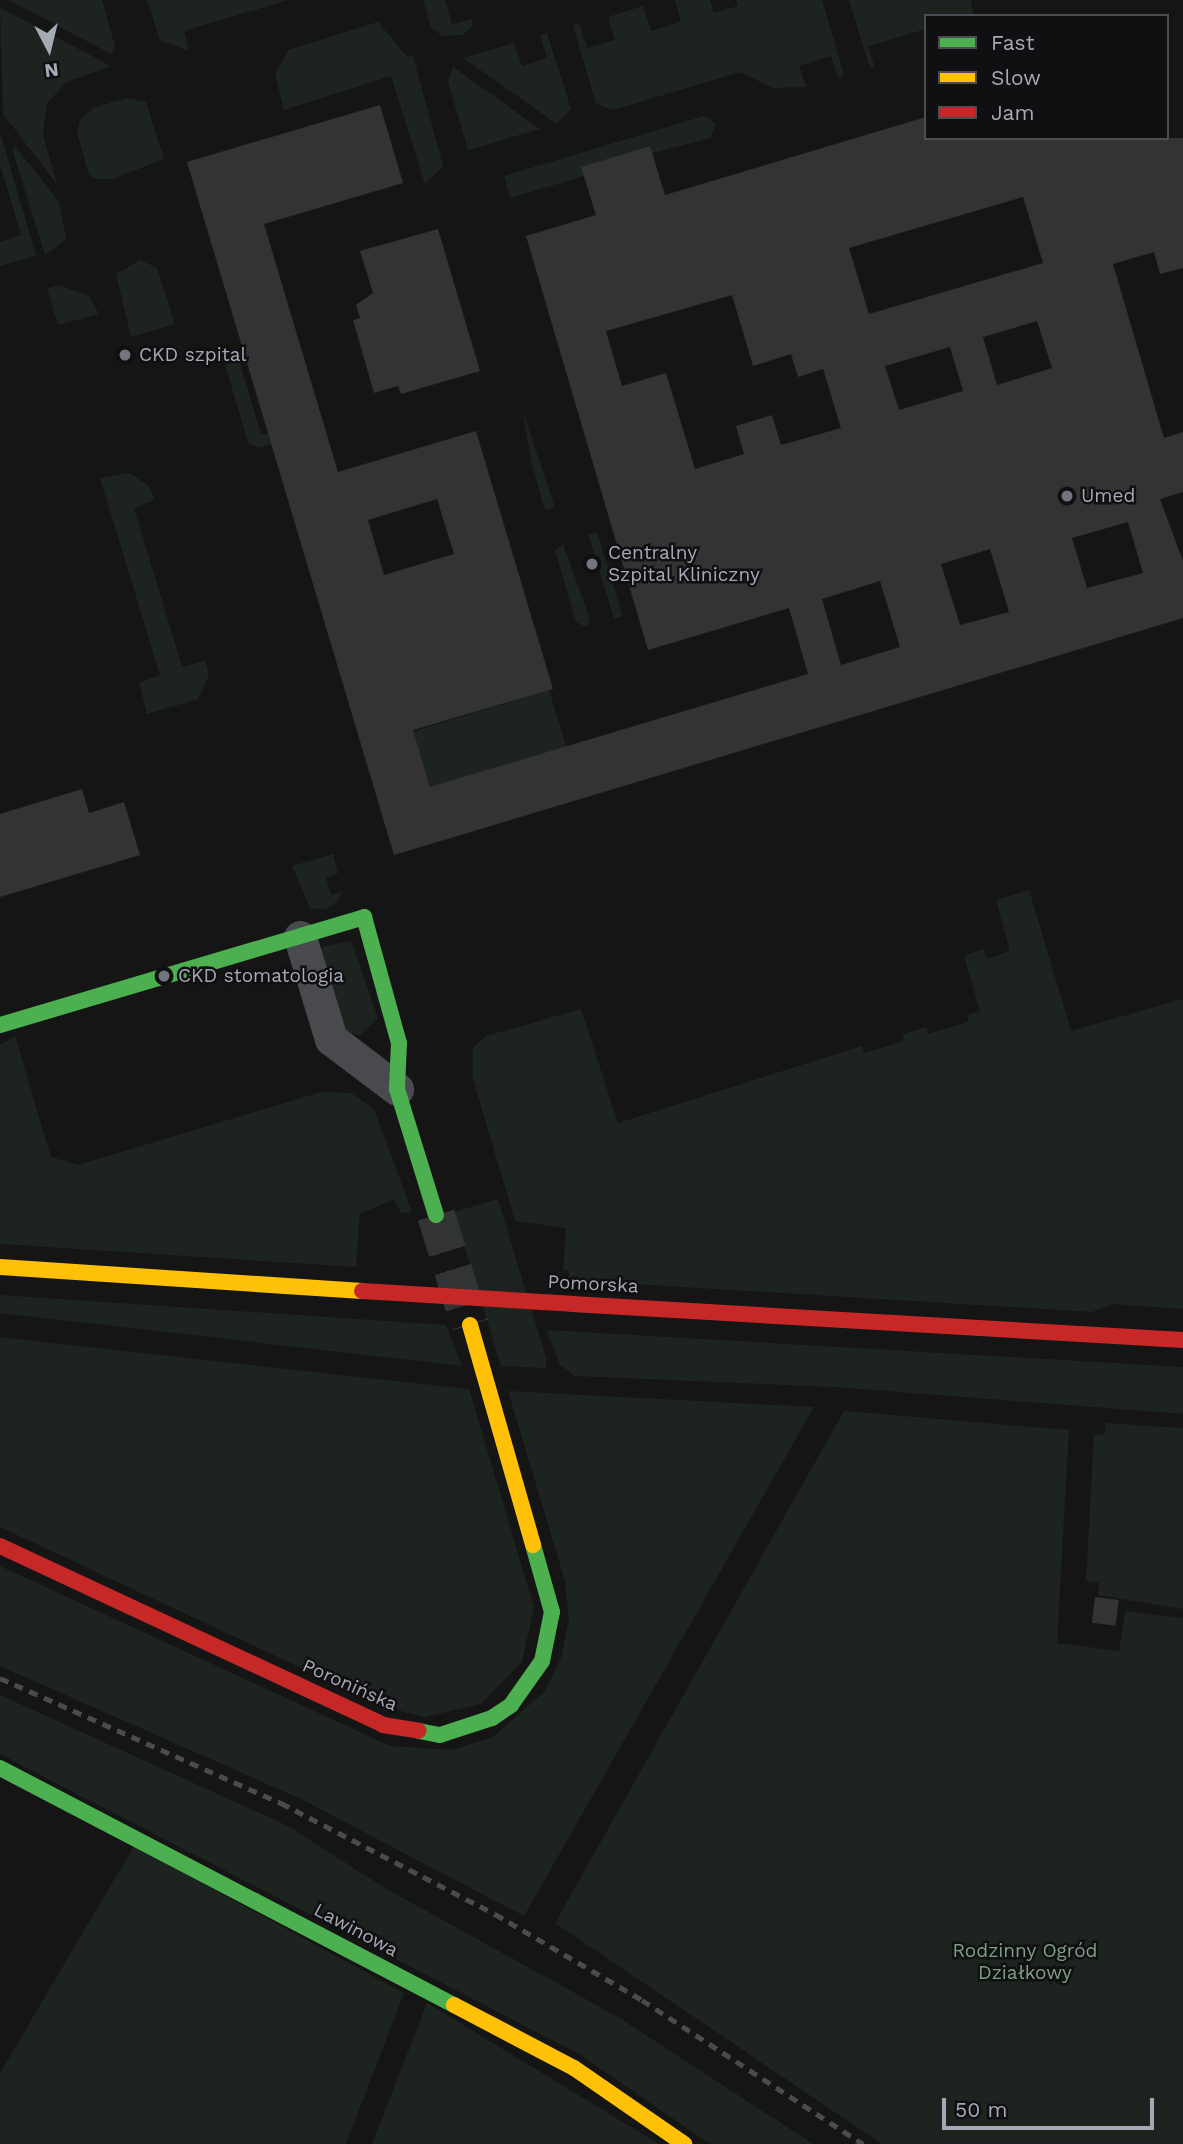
<!DOCTYPE html>
<html>
<head>
<meta charset="utf-8">
<style>
  body { margin:0 }
  #map { position:relative; width:1183px; height:2144px; overflow:hidden; background:#151515; font-family:"Work Sans",sans-serif }
  div>[style] { position:absolute }
  .green>* { inset:0; background:#1d241f; transform-origin:0 0 }
  .building>* { inset:0; background:#333334; transform-origin:0 0 }
  .secondary-tunnel>* { height:38px; margin-top:-19px; transform-origin:0; background:repeating-linear-gradient(90deg,#323335 0 38px,transparent 0 57px) }
  .street>* { height:33px; margin:-16.5px; padding:0 16.5px; transform-origin:16.5px; border-radius:16.5px; background:#494a4e }
  .fast>* { height:16px; margin:-8px; padding:0 8px; transform-origin:8px; border-radius:8px; background:#4caf50 }
  .slow>* { height:16px; margin:-8px; padding:0 8px; transform-origin:8px; border-radius:8px; background:#ffc107 }
  .jam>* { height:16px; margin:-8px; padding:0 8px; transform-origin:8px; border-radius:8px; background:#c62828 }
  .rail>* { height:5px; margin-top:-2.5px; transform-origin:0; background:repeating-linear-gradient(90deg,#494b4d 0 9px,transparent 0 16px) }
  .jam-bridge>* { height:16px; margin:-8px; padding:0 8px; transform-origin:8px; border-radius:8px; background:#c62828 }
  .dots>* { width:19px; height:19px; translate:-50% -50%; box-sizing:border-box; border:4px solid #100f11; border-radius:50% }
  span { translate:-50% -50%; white-space:nowrap; text-align:center; line-height:1.15; -webkit-text-stroke:5px #100f11; paint-order:stroke }
  .poi-label { font-size:19px; color:#a6a9b6 }
  .left { translate:0 -50%; text-align:left }
  .street-label { font-size:19px; color:#a6a9b6 }
  .park-label { font-size:19px; color:#7da185 }
  .legend { position:absolute; left:924px; top:14px; width:245px; height:126px; box-sizing:border-box; background:#100f11; border:2px solid #4c4d53; margin:0; padding:9px 12px; list-style:none; font-size:21px; color:#a6a9b6 }
  .legend li { display:flex; align-items:center; gap:14px; height:35px }
  .legend b { width:35px; border:2px solid #4c4d53 }
  .north { position:absolute; left:14px; top:14px; width:70px; height:70px; -webkit-text-stroke:5px #100f11; paint-order:stroke; rotate:173deg; font-size:19px; font-weight:700; line-height:28px; text-align:center; color:#a6a9b6 }
  .north::after { content:''; display:block; margin:auto; width:24px; height:32px; background:#a6a9b6; clip-path:polygon(50% 0,100% 100%,50% 72%,0 100%) }
  .scale { position:absolute; left:942px; top:2098px; width:212px; height:32px; box-sizing:border-box; border:4px solid #a6a9b6; border-top:0; padding-left:9px; font-size:21px; line-height:24px; white-space:nowrap; color:#a6a9b6; -webkit-text-stroke:5px #100f11; paint-order:stroke }
</style>
</head>
<body>
<div id="map">
  <div class="green">
    <div style="clip-path:polygon(9px 0,102px 0,115px 46px,111px 54px)"></div>
    <div style="clip-path:polygon(147px 0,288px 0,184px 31px,189px 51px,160px 40px)"></div>
    <div style="clip-path:polygon(423px 0,445px 0,452px 24px,472px 19px,472px 26px,463px 35px,442px 36px,431px 27px)"></div>
    <div style="clip-path:polygon(675px 0,710px 0,714px 13px,738px 6px,736px 0,822px 0,844px 75px,838px 78px,831px 56px,799px 66px,806px 87px,773px 88px,740px 72px,613px 110px,596px 104px,573px 25px,579px 23px,587px 48px,615px 40px,608px 17px,643px 6px,651px 31px,681px 22px)"></div>
    <div style="clip-path:polygon(849px 0,971px 0,973px 14px,926px 16px,926px 29px,868px 46px,874px 66px,870px 68px)"></div>
    <div style="clip-path:polygon(0 8px,111px 66px,67px 82px,47px 103px,43px 135px,57px 184px,3px 114px)"></div>
    <div style="clip-path:polygon(378px 22px,407px 57px,413px 56px,443px 166px,425px 184px,391px 76px,284px 110px,275px 74px,288px 50px)"></div>
    <div style="clip-path:polygon(547px 33px,571px 109px,557px 124px,463px 58px,514px 43px,522px 66px,547px 58px,540px 35px)"></div>
    <div style="clip-path:polygon(453px 67px,540px 129px,468px 150px,448px 82px)"></div>
    <div style="clip-path:polygon(127px 98px,146px 102px,164px 159px,112px 179px,96px 179px,89px 175px,77px 133px,80px 120px,93px 108px)"></div>
    <div style="clip-path:polygon(704px 116px,716px 124px,711px 138px,652px 153px,649px 146px,582px 167px,584px 176px,510px 198px,504px 176px)"></div>
    <div style="clip-path:polygon(0 132px,36px 256px,0 266px,0 242px,21px 235px,0 164px)"></div>
    <div style="clip-path:polygon(16px 147px,59px 202px,66px 239px,45px 255px,12px 148px)"></div>
    <div style="clip-path:polygon(140px 260px,157px 268px,175px 324px,131px 337px,116px 274px)"></div>
    <div style="clip-path:polygon(59px 285px,89px 296px,99px 314px,58px 325px,47px 288px)"></div>
    <div style="clip-path:polygon(238px 357px,261px 434px,268px 434px,271px 444px,259px 448px,248px 443px,224px 361px)"></div>
    <div style="clip-path:polygon(522px 409px,554px 505px,550px 510px,544px 508px,531px 460px)"></div>
    <div style="clip-path:polygon(129px 473px,148px 485px,155px 500px,134px 508px,182px 667px,205px 661px,209px 675px,198px 699px,147px 714px,139px 683px,160px 675px,100px 478px)"></div>
    <div style="left:597px;top:532px;width:88px;height:9px;rotate:73deg"></div>
    <div style="clip-path:polygon(563px 544px,590px 619px,586px 627px,576px 622px,555px 551px)"></div>
    <div style="left:549px;top:690px;width:59px;height:142px;rotate:73deg"></div>
    <div style="clip-path:polygon(333px 854px,338px 873px,326px 878px,331px 895px,342px 891px,339px 900px,325px 910px,310px 908px,292px 866px)"></div>
    <div style="clip-path:polygon(1029px 890px,1071px 1031px,1183px 999px,1183px 1309px,1112px 1304px,1092px 1312px,569px 1280px,569px 1271px,563px 1270px,566px 1228px,515px 1221px,473px 1079px,473px 1048px,486px 1036px,581px 1009px,618px 1123px,862px 1046px,864px 1053px,904px 1041px,903px 1034px,926px 1027px,928px 1034px,969px 1022px,967px 1015px,980px 1011px,964px 956px,983px 949px,987px 959px,1010px 951px,996px 900px)"></div>
    <div style="clip-path:polygon(351px 941px,378px 1018px,360px 1035px,345px 1032px,320px 952px,324px 946px)"></div>
    <div style="clip-path:polygon(15px 1036px,51px 1157px,78px 1165px,321px 1092px,351px 1093px,374px 1109px,412px 1212px,401px 1213px,394px 1200px,360px 1213px,356px 1267px,0 1244px,0 1045px)"></div>
    <div style="clip-path:polygon(498px 1199px,546px 1358px,546px 1368px,501px 1366px,454px 1212px)"></div>
    <div style="clip-path:polygon(0 1295px,446px 1325px,462px 1366px,0 1313px)"></div>
    <div style="clip-path:polygon(547px 1330px,1183px 1367px,1183px 1414px,835px 1387px,575px 1376px,560px 1365px)"></div>
    <div style="clip-path:polygon(0 1337px,469px 1389px,534px 1607px,522px 1662px,481px 1704px,425px 1717px,385px 1707px,0 1527px)"></div>
    <div style="clip-path:polygon(508px 1391px,814px 1407px,524px 1916px,301px 1799px,0 1666px,0 1566px,390px 1746px,452px 1750px,493px 1737px,545px 1691px,561px 1658px,569px 1619px,565px 1581px)"></div>
    <div style="clip-path:polygon(844px 1411px,1069px 1430px,1057px 1643px,1119px 1651px,1125px 1611px,1183px 1618px,1183px 2144px,882px 2144px,555px 1923px)"></div>
    <div style="clip-path:polygon(1106px 1423px,1183px 1428px,1183px 1609px,1098px 1595px,1099px 1583px,1086px 1581px,1094px 1435px,1104px 1434px)"></div>
    <div style="clip-path:polygon(0 1695px,288px 1826px,385px 1888px,618px 2017px,813px 2144px,710px 2144px,579px 2054px,0 1754px)"></div>
    <div style="clip-path:polygon(134px 1846px,404px 1993px,346px 2144px,0 2144px,0 2073px)"></div>
    <div style="clip-path:polygon(427px 2003px,659px 2144px,372px 2144px)"></div>
  </div>
  <div class="building">
    <div style="clip-path:polygon(evenodd,380px 105px,403px 183px,264px 224px,338px 472px,476px 431px,553px 689px,413px 730px,430px 787px,808px 674px,789px 608px,648px 650px,526px 236px,596px 215px,581px 167px,650px 146px,665px 195px,926px 117px,926px 138px,1183px 138px,1183px 268px,1160px 274px,1154px 252px,1113px 264px,1164px 438px,1183px 432px,1183px 492px,1160px 499px,1183px 561px,1183px 618px,394px 855px,187px 162px,380px 105px,1023px 197px,1043px 263px,869px 314px,849px 248px,1023px 197px,380px 105px,732px 295px,753px 366px,791px 354px,798px 377px,823px 369px,841px 428px,781px 445px,772px 415px,736px 426px,744px 454px,695px 469px,666px 373px,622px 386px,606px 331px,732px 295px,380px 105px,1037px 321px,1052px 368px,997px 385px,983px 337px,1037px 321px,380px 105px,950px 347px,963px 391px,899px 410px,885px 366px,950px 347px,380px 105px,437px 499px,454px 554px,384px 575px,368px 520px,437px 499px,380px 105px,1128px 522px,1143px 573px,1087px 588px,1072px 538px,1128px 522px,380px 105px,990px 549px,1009px 612px,960px 625px,941px 564px,990px 549px,380px 105px,880px 581px,900px 647px,841px 665px,822px 599px,880px 581px)"></div>
    <div style="clip-path:polygon(438px 229px,480px 371px,401px 394px,398px 386px,374px 393px,353px 320px,360px 318px,356px 305px,373px 293px,360px 251px)"></div>
    <div style="clip-path:polygon(82px 789px,89px 813px,124px 802px,140px 855px,0 897px,0 814px)"></div>
    <div style="left:1095px;top:1597px;width:24px;height:26px;rotate:7deg"></div>
  </div>
  <div class="secondary-tunnel">
    <div style="left:436px;top:1215px;width:115px;rotate:72.8deg"></div>
  </div>
  <div class="street">
    <div style="left:300px;top:937px;width:107px;rotate:73.1deg"></div>
    <div style="left:331px;top:1039px;width:83px;rotate:37.1deg"></div>
  </div>
  <div class="fast">
    <div style="left:0;top:1025px;width:380px;rotate:-16.5deg"></div>
    <div style="left:364px;top:917px;width:131px;rotate:74.5deg"></div>
    <div style="left:399px;top:1043px;width:46px;rotate:92.5deg"></div>
    <div style="left:397px;top:1089px;width:132px;rotate:72.8deg"></div>
    <div style="left:419px;top:1731px;width:21px;rotate:11deg"></div>
    <div style="left:440px;top:1735px;width:55px;rotate:-18.1deg"></div>
    <div style="left:492px;top:1718px;width:23px;rotate:-34deg"></div>
    <div style="left:511px;top:1705px;width:54px;rotate:-54.8deg"></div>
    <div style="left:542px;top:1661px;width:50px;rotate:-78.5deg"></div>
    <div style="left:552px;top:1612px;width:70px;rotate:-105.8deg"></div>
    <div style="left:0;top:1768px;width:512px;rotate:27.57deg"></div>
  </div>
  <div class="slow">
    <div style="left:0;top:1267px;width:363px;rotate:3.8deg"></div>
    <div style="left:470px;top:1325px;width:229px;rotate:74deg"></div>
    <div style="left:454px;top:2005px;width:136px;rotate:27.7deg"></div>
    <div style="left:574px;top:2068px;width:134px;rotate:34.6deg"></div>
  </div>
  <div class="jam">
    <div style="left:572px;top:1304px;width:612px;rotate:3.37deg"></div>
    <div style="left:0;top:1546px;width:423px;rotate:25deg"></div>
    <div style="left:383px;top:1725px;width:36px;rotate:9deg"></div>
  </div>
  <div class="rail">
    <div style="left:0;top:1678px;width:308px;rotate:24deg"></div>
    <div style="left:281px;top:1803px;width:241px;rotate:27.4deg"></div>
    <div style="left:495px;top:1914px;width:170px;rotate:30.3deg"></div>
    <div style="left:642px;top:2000px;width:264px;rotate:33.1deg"></div>
  </div>
  <div class="jam-bridge">
    <div style="left:362px;top:1291px;width:210px;rotate:3.5deg"></div>
  </div>
  <div class="dots">
    <div style="left:125px;top:355px;background:#73757e"></div>
    <div style="left:1067px;top:496px;background:#73757e"></div>
    <div style="left:592px;top:564px;background:#73757e"></div>
    <div style="left:164px;top:976px;background:#73757e"></div>
  </div>
  <div class="poi-label">
    <span class="left" style="left:139px;top:355px">CKD szpital</span>
    <span class="left" style="left:1081px;top:496px">Umed</span>
    <span class="left" style="left:608px;top:564px">Centralny<br>Szpital Kliniczny</span>
    <span class="left" style="left:178px;top:976px">CKD stomatologia</span>
  </div>
  <div class="street-label">
    <span style="left:593px;top:1284px;rotate:3deg">Pomorska</span>
    <span style="left:350px;top:1685px;rotate:24deg">Poronińska</span>
    <span style="left:356px;top:1930px;rotate:28deg">Lawinowa</span>
  </div>
  <div class="park-label">
    <span style="left:1025px;top:1962px">Rodzinny Ogród<br>Działkowy</span>
  </div>
  <ul class="legend">
  <li><b style="height:9px;background:#4caf50"></b>Fast</li>
  <li><b style="height:9px;background:#ffc107"></b>Slow</li>
  <li><b style="height:9px;background:#c62828"></b>Jam</li>
  </ul>
  <div class="north">N</div>
  <div class="scale">50 m</div>
</div>
</body>
</html>
